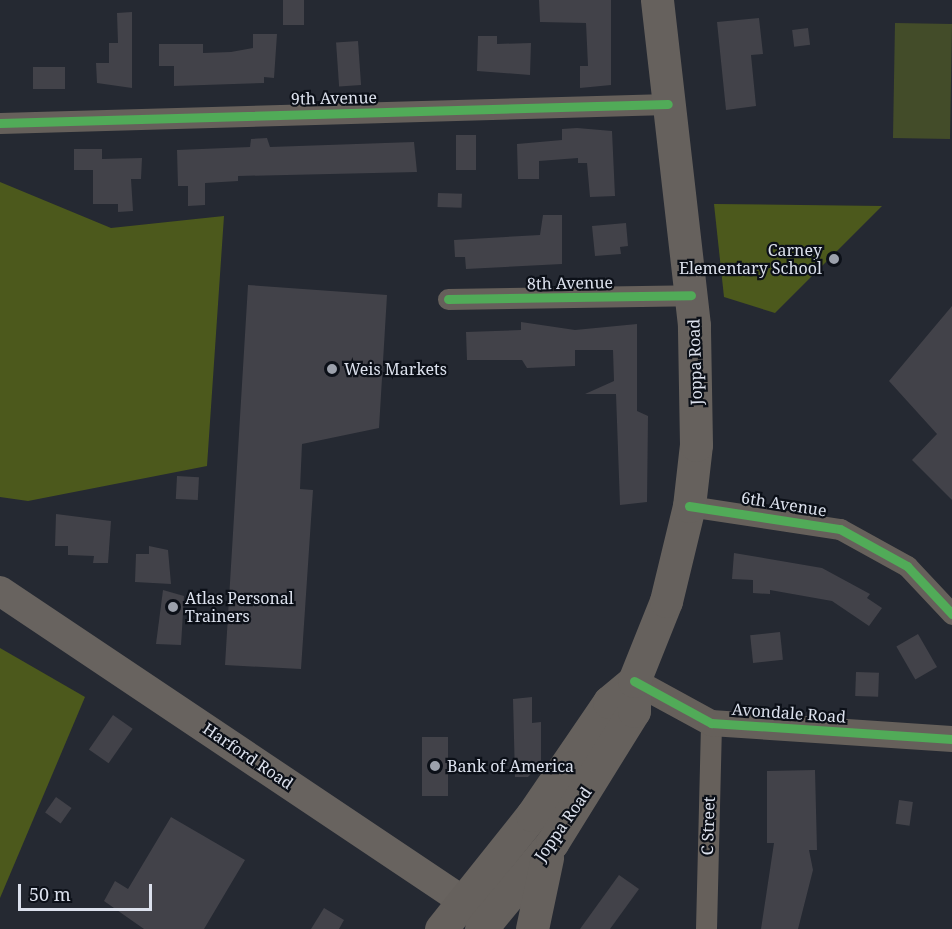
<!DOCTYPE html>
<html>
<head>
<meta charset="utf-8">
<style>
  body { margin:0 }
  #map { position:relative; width:952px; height:929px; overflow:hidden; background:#252932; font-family:"Noto Serif",serif }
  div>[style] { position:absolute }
  .green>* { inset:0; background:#434c29; transform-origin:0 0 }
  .forest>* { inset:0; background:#4c591c }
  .building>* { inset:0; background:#424249; transform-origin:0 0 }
  .minor>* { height:21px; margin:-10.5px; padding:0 10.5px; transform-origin:10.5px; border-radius:10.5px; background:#66605b }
  .tertiary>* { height:26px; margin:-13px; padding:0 13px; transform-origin:13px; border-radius:13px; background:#66605b }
  .secondary>* { height:30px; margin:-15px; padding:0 15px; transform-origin:15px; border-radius:15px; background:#68635f }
  .primary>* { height:33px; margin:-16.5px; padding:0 16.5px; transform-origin:16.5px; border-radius:16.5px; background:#66615d }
  .cycleway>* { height:9px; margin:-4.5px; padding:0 4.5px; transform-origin:4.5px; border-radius:4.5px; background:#51ab58 }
  .dots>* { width:16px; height:16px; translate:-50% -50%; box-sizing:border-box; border:3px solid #0c1018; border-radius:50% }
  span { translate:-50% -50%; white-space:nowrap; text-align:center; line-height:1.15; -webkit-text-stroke:4.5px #0c1018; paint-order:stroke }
  .street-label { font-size:16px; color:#dce1ed }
  .poi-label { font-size:16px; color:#dce1ed }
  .right { translate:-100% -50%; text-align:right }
  .left { translate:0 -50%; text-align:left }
  .scale { position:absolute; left:18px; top:884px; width:134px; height:27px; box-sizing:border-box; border:3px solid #dce1ed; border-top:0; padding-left:8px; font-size:18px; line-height:21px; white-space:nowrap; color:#dce1ed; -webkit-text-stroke:4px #0c1018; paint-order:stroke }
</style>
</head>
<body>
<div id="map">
  <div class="green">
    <div style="left:895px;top:23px;width:57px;height:115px;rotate:1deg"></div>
  </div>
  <div class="forest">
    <div style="clip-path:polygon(0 182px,111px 228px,224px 216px,207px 466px,28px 501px,0 497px)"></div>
    <div style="clip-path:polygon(714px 204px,882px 206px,775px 313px,724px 297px)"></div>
    <div style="clip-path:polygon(0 648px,85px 697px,0 898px)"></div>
  </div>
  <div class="building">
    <div style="left:283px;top:0;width:21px;height:25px"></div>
    <div style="clip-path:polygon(539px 0,611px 0,611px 85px,580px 88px,580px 66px,588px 66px,586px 23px,540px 22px)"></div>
    <div style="clip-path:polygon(132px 12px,132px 88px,97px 83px,96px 63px,109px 63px,109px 43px,118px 43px,117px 13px)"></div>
    <div style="clip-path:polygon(759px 18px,763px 54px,751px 55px,756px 106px,726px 110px,717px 22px)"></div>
    <div style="left:808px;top:28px;width:17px;height:16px;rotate:83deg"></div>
    <div style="clip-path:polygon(253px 34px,277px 34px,274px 78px,264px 77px,264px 83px,174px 86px,174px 66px,159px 66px,159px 44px,203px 44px,203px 53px,231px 52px,253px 48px)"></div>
    <div style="clip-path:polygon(478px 36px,497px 36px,497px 44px,531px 43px,530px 75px,477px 71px)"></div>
    <div style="left:358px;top:41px;width:44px;height:22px;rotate:86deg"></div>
    <div style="left:33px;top:67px;width:32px;height:22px"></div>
    <div style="clip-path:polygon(577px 128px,612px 131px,615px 196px,590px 197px,587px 163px,578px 163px,578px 158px,539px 161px,539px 179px,518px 179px,517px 144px,562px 140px,562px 129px)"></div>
    <div style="left:456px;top:135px;width:20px;height:35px"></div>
    <div style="clip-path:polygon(267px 138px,270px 147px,414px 142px,417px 172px,238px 176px,238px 181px,205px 183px,205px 205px,188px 206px,188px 186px,178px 186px,177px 150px,250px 147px,251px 139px)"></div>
    <div style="clip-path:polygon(74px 149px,102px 149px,102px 159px,142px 158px,141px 179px,131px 179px,133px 211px,118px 212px,118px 204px,93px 204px,93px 170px,74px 170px)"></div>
    <div style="left:438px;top:193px;width:24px;height:14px;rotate:2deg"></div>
    <div style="clip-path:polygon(543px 215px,562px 215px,562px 264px,466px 269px,465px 257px,455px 257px,454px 240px,540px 235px)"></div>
    <div style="clip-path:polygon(626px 223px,628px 246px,620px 247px,621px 254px,595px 256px,592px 226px)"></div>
    <div style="clip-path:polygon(248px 285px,387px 295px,379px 428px,302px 444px,300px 489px,313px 490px,301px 669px,225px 665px)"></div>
    <div style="clip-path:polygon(952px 306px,952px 500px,912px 460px,937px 434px,889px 381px)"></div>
    <div style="clip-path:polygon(521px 322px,575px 330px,637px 324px,637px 411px,648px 416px,647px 502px,620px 505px,616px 394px,585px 394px,614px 381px,613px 350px,575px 350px,575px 366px,527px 368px,522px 360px,467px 360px,466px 332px,521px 330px)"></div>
    <div style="left:177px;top:476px;width:22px;height:23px;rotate:3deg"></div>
    <div style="clip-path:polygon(56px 514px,111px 521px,108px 563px,93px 563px,94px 556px,68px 555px,68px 546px,55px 546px)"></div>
    <div style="clip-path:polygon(149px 546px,168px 550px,171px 584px,135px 582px,136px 554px,149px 554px)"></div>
    <div style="clip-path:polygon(734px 553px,822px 568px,870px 594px,867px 598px,882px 608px,869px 626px,832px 601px,770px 590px,770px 594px,753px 593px,753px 580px,732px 579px)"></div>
    <div style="clip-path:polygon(163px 590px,184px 596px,181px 645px,156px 644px)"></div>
    <div style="left:780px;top:632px;width:28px;height:30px;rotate:84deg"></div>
    <div style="left:918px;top:634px;width:38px;height:25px;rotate:60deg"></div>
    <div style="left:856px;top:672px;width:23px;height:24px;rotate:2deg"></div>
    <div style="clip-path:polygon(532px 697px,532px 723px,541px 722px,541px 762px,528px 777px,515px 777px,513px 699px)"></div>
    <div style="left:113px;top:715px;width:24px;height:42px;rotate:35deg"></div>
    <div style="left:422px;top:737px;width:26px;height:59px"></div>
    <div style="clip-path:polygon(815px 770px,817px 850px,809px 850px,813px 870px,798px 929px,761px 929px,774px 843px,767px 843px,767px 771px)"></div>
    <div style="left:56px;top:797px;width:19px;height:19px;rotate:35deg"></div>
    <div style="left:899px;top:800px;width:14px;height:24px;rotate:8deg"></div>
    <div style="clip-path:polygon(171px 817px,245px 860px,204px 929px,144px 929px,104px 901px,115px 881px,128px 889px)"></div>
    <div style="clip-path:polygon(619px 875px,639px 889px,610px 929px,580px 929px)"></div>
    <div style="clip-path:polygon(324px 908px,344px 920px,339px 929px,311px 929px)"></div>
  </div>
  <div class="minor">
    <div style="left:0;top:123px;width:668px;rotate:-1.63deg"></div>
    <div style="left:448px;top:299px;width:243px;rotate:-0.9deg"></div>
    <div style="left:689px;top:506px;width:153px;rotate:8.7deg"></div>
    <div style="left:840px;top:529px;width:77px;rotate:28.9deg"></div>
    <div style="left:907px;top:566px;width:66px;rotate:46.8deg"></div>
    <div style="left:706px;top:929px;width:206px;rotate:-88.6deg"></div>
  </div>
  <div class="tertiary">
    <div style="left:634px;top:681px;width:88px;rotate:28.6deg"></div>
    <div style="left:711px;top:723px;width:242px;rotate:3.8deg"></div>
  </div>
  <div class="secondary">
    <div style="left:0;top:591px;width:557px;rotate:33.8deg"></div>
  </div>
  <div class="primary">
    <div style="left:441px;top:929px;width:146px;rotate:-51.4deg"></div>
    <div style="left:532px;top:815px;width:137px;rotate:-55.7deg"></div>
    <div style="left:609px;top:702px;width:33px;rotate:-40deg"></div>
    <div style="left:481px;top:929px;width:112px;rotate:-50.5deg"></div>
    <div style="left:552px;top:843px;width:155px;rotate:-58.2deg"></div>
    <div style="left:634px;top:711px;width:30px;rotate:-90deg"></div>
    <div style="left:634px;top:681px;width:86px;rotate:-68.2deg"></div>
    <div style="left:666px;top:601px;width:98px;rotate:-76.4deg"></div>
    <div style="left:689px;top:506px;width:61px;rotate:-83.5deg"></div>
    <div style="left:696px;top:445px;width:120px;rotate:-91deg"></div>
    <div style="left:694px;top:325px;width:327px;rotate:-96.5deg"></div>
    <div style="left:532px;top:929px;width:73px;rotate:-78.1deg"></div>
  </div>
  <div class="cycleway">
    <div style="left:0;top:123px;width:668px;rotate:-1.63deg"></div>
    <div style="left:448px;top:299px;width:243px;rotate:-0.9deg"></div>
    <div style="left:689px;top:506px;width:153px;rotate:8.7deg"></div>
    <div style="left:840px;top:529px;width:77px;rotate:28.9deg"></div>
    <div style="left:907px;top:566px;width:66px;rotate:46.8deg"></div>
    <div style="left:634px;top:681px;width:88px;rotate:28.6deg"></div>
    <div style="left:711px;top:723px;width:242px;rotate:3.8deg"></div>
  </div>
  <div class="dots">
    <div style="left:834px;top:259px;background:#9ca1ac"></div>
    <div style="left:332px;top:369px;background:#9ca1ac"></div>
    <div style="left:173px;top:607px;background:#9ca1ac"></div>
    <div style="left:435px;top:766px;background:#9ca1ac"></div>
  </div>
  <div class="street-label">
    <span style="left:334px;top:98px;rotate:-1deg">9th Avenue</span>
    <span style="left:570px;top:283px;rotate:-1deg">8th Avenue</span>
    <span style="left:695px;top:362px;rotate:-92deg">Joppa Road</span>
    <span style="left:784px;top:504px;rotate:9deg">6th Avenue</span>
    <span style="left:789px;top:713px;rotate:4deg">Avondale Road</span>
    <span style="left:248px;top:756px;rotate:34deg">Harford Road</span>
    <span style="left:563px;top:824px;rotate:-55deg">Joppa Road</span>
    <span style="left:708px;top:826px;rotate:-88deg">C Street</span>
  </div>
  <div class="poi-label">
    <span class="right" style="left:822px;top:259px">Carney<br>Elementary School</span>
    <span class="left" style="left:344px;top:369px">Weis Markets</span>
    <span class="left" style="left:185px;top:607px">Atlas Personal<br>Trainers</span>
    <span class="left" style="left:447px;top:766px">Bank of America</span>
  </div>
  <div class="scale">50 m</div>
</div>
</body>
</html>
